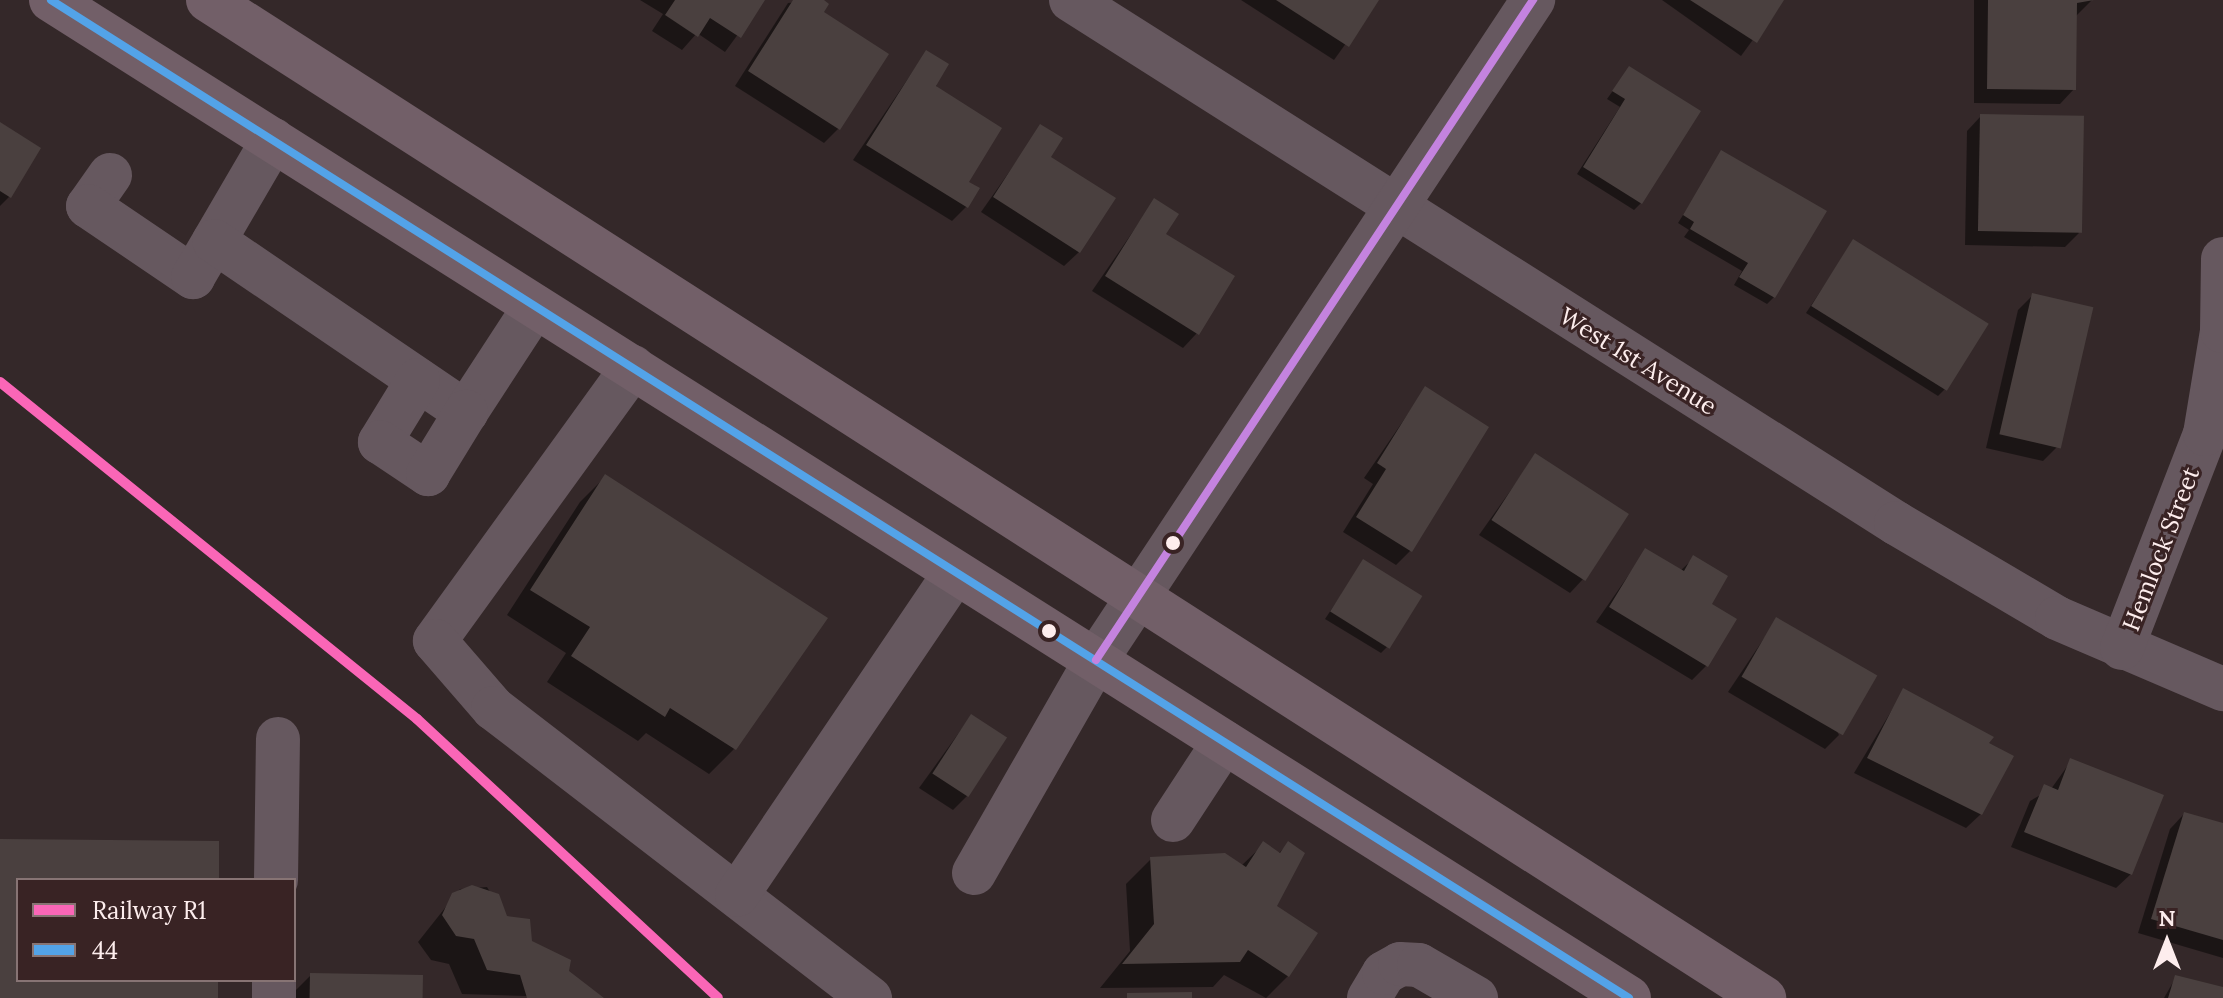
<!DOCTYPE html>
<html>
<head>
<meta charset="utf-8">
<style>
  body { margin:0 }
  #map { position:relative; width:2223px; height:998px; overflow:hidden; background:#342829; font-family:Lora,serif }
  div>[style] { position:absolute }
  .shadow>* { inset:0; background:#0007 }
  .building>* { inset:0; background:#4a403f; transform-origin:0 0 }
  .minor>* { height:44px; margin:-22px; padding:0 22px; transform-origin:22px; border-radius:22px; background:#66585f }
  .major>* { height:44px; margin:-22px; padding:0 22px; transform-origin:22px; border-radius:22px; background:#725f68 }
  .bus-1>* { height:8px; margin:-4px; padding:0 4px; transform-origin:4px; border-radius:4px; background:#53a3e8 }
  .bus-2>* { height:8px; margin:-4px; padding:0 4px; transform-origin:4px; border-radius:4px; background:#c483df }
  .rail-1>* { height:10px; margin:-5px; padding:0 5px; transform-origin:5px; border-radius:5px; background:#fa66b7 }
  .dots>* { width:22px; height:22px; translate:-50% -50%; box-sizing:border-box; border:4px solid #392324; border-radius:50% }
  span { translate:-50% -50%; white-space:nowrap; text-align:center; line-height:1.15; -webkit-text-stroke:6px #392324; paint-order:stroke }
  .street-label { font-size:24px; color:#fdeded }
  .legend { position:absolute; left:16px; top:878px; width:280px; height:104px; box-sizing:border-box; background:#392324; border:2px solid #877474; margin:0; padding:10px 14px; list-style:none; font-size:24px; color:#fdeded }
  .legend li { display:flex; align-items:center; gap:16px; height:40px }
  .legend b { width:40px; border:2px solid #877474 }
  .north { position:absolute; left:2127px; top:902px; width:80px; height:80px; -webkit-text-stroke:6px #392324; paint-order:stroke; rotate:0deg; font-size:22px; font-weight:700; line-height:32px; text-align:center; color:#fdeded }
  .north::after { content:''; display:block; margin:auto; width:28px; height:36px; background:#fdeded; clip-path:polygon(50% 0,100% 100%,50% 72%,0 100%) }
</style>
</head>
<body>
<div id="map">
  <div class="shadow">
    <div style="clip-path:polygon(640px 0,763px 0,725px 52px,697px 33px,682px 50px,652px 31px,663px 14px)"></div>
    <div style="clip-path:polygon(820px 0,839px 128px,824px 143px,735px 86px,788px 3px)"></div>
    <div style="clip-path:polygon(1241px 0,1377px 0,1334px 60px)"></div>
    <div style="clip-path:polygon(1662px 0,1782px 0,1741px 56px)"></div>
    <div style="clip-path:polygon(1974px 0,2092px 0,2075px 17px,2074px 89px,2060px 104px,1974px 103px)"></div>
    <div style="clip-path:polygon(926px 52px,966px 182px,966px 207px,952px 221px,853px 160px)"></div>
    <div style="clip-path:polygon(1629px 68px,1641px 203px,1634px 210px,1577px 174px,1620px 107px,1607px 99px)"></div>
    <div style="clip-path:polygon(1981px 116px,2079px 233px,2065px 247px,1965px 245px,1967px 131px)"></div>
    <div style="clip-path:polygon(0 125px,9px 197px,0 206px)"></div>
    <div style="clip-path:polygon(1041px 127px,1079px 252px,1064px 266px,981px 212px)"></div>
    <div style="clip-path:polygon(1722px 153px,1774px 297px,1767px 304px,1734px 285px,1742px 271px,1684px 237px,1689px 230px,1678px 223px)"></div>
    <div style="clip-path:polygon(1154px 201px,1197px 333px,1183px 348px,1092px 291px)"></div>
    <div style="clip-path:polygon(1853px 242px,1945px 389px,1938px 396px,1806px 313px)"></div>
    <div style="clip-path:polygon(2032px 296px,2058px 446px,2043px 461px,1986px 448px,2018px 310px)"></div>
    <div style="clip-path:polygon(1425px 389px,1410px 551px,1396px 565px,1343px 532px,1373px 484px,1364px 478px)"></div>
    <div style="clip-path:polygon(1535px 456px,1584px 578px,1570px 593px,1479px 535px)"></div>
    <div style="clip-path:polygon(605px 477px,734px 749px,709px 774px,646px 733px,638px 741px,547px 682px,566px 653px,507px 615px,580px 502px)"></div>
    <div style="clip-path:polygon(1646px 550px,1680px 571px,1694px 558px,1709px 604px,1706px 666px,1692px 680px,1596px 622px)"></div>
    <div style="clip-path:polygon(1363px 562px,1388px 646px,1381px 653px,1325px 619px)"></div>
    <div style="clip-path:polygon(1777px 619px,1839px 735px,1825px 749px,1728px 692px)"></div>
    <div style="clip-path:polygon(1904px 690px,1986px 743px,1981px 814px,1966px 828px,1854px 773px)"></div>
    <div style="clip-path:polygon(971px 716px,967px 796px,953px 810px,919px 788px)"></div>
    <div style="clip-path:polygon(2071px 761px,2131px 874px,2116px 888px,2011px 847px,2030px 801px,2051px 789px)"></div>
    <div style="clip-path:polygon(2184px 814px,2223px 826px,2223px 958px,2138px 933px,2170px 829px)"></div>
    <div style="clip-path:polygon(1264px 844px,1278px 854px,1288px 844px,1302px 854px,1274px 906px,1288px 976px,1266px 998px,1224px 975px,1213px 987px,1100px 988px,1130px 951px,1126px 884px,1151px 859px,1241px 866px)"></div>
    <div style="clip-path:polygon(487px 887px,506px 918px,594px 998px,462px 994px,449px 964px,431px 960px,418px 942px,460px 889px)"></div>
    <div style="clip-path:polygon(311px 975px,420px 998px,288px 998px)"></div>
    <div style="clip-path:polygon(2176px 977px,2223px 990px,2223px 998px,2164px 998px)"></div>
  </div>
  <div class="building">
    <div style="clip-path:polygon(675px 0,765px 0,741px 38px,710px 18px,698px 37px,665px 15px)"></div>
    <div style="clip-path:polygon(793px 0,824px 0,829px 4px,824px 12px,889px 54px,840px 130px,748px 71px)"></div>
    <div style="clip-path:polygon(1276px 0,1379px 0,1349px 47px)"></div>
    <div style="clip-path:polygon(1690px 0,1784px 0,1757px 43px)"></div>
    <div style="clip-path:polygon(1988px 0,2094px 0,2077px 3px,2076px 90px,1987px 89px)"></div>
    <div style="clip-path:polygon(926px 50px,949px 64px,936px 86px,1002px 128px,969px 182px,980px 188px,968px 208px,866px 145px)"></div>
    <div style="clip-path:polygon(1629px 66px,1701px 111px,1642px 204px,1583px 167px,1625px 99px,1612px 91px)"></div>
    <div style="left:1980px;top:114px;width:104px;height:117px;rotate:1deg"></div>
    <div style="clip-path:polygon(0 122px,41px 148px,11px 198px,0 191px)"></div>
    <div style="clip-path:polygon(1040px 124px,1063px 138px,1051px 157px,1116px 198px,1080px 253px,993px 197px)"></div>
    <div style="clip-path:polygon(1721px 150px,1827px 211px,1775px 298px,1739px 277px,1748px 263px,1690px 229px,1694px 222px,1683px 215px)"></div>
    <div style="clip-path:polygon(1154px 198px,1179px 214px,1166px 234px,1235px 276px,1199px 335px,1105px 276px)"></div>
    <div style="left:1853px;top:239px;width:160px;height:79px;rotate:32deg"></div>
    <div style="left:2032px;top:293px;width:63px;height:145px;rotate:13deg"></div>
    <div style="clip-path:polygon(1425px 386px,1489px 427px,1412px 552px,1356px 517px,1386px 469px,1377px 463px)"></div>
    <div style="left:1535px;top:453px;width:112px;height:80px;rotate:33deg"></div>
    <div style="clip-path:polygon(605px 474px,828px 618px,736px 750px,670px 708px,665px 717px,571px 656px,590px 627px,530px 590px)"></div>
    <div style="clip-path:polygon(1645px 548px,1684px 571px,1693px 555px,1728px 576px,1712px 604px,1737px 619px,1708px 667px,1609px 607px)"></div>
    <div style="left:1363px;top:559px;width:70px;height:62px;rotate:32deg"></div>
    <div style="left:1776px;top:617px;width:117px;height:69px;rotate:30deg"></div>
    <div style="clip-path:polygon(1903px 688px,1994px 737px,1989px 743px,2014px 756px,1982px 815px,1867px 758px)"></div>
    <div style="left:971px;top:714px;width:43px;height:71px;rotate:33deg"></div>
    <div style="clip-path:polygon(2070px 758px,2164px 795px,2132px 875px,2024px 832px,2044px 784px,2058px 790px)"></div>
    <div style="clip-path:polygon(2184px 812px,2223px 823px,2223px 940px,2151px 919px)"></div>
    <div style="clip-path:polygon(0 839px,219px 841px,219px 880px,18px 880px,18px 980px,218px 980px,218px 998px,0 998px)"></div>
    <div style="clip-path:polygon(1263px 841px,1280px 853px,1288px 841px,1305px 853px,1277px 906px,1318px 933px,1289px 977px,1248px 950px,1240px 962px,1122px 964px,1154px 924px,1150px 857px,1225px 853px,1246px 867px)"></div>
    <div style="clip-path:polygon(472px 885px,499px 894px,507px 916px,530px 919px,532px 941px,571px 960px,569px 971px,604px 998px,527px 998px,520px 975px,487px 970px,474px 939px,456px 936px,442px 915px,452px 893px)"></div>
    <div style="left:310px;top:973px;width:113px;height:25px;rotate:1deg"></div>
    <div style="clip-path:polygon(2175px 975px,2223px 987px,2223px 998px,2168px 998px)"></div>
    <div style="clip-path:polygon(1192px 992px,1192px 998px,1127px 998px,1127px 993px)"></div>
  </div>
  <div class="minor">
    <div style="left:1071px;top:0;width:977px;rotate:32.37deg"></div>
    <div style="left:1896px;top:523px;width:187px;rotate:30.5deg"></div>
    <div style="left:2057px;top:618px;width:181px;rotate:23.2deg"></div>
    <div style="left:110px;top:175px;width:38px;rotate:125deg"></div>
    <div style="left:88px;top:206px;width:127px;rotate:34.1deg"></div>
    <div style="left:193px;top:277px;width:159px;rotate:-59.7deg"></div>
    <div style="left:214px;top:241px;width:305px;rotate:34.2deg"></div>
    <div style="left:466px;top:412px;width:126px;rotate:-56.9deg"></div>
    <div style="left:633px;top:367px;width:338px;rotate:125.9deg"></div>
    <div style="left:435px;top:641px;width:89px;rotate:49.1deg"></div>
    <div style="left:493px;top:708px;width:476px;rotate:37.6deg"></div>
    <div style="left:418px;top:380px;width:73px;rotate:121.5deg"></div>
    <div style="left:380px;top:442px;width:58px;rotate:33.7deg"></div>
    <div style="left:428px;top:474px;width:73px;rotate:-58.5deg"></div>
    <div style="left:2122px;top:648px;width:230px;rotate:-68.8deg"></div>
    <div style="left:2205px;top:434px;width:104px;rotate:-80.6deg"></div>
    <div style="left:2222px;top:331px;width:72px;rotate:-89.2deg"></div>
    <div style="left:1173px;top:820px;width:93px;rotate:-56.8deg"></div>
    <div style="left:974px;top:873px;width:245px;rotate:-60.2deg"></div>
    <div style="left:1096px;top:660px;width:792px;rotate:-56.49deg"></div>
    <div style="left:276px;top:880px;width:141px;rotate:-89.2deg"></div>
    <div style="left:737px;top:895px;width:389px;rotate:-55.9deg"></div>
    <div style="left:274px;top:998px;width:18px;rotate:-90deg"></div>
    <div style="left:1369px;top:998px;width:29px;rotate:-59deg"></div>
    <div style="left:1384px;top:973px;width:18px;rotate:-29deg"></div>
    <div style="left:1400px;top:964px;width:19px;rotate:3deg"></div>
    <div style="left:1419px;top:965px;width:66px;rotate:30.1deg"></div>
  </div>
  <div class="major">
    <div style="left:51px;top:0;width:1867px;rotate:32.31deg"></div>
    <div style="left:208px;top:0;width:1849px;rotate:32.68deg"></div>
  </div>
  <div class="bus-1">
    <div style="left:51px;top:0;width:1867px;rotate:32.31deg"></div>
  </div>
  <div class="bus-2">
    <div style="left:1096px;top:660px;width:792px;rotate:-56.49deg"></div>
  </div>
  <div class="rail-1">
    <div style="left:0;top:382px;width:536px;rotate:38.94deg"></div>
    <div style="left:417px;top:719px;width:410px;rotate:42.8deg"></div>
  </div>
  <div class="dots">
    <div style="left:1173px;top:543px;background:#fdeded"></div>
    <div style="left:1049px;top:631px;background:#fdeded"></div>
  </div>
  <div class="street-label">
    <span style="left:1638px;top:361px;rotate:32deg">West 1st Avenue</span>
    <span style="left:2161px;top:549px;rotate:-69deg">Hemlock Street</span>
  </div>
  <ul class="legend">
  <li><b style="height:10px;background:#fa66b7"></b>Railway R1</li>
  <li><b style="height:10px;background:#53a3e8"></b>44</li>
  </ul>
  <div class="north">N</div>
</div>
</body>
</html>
